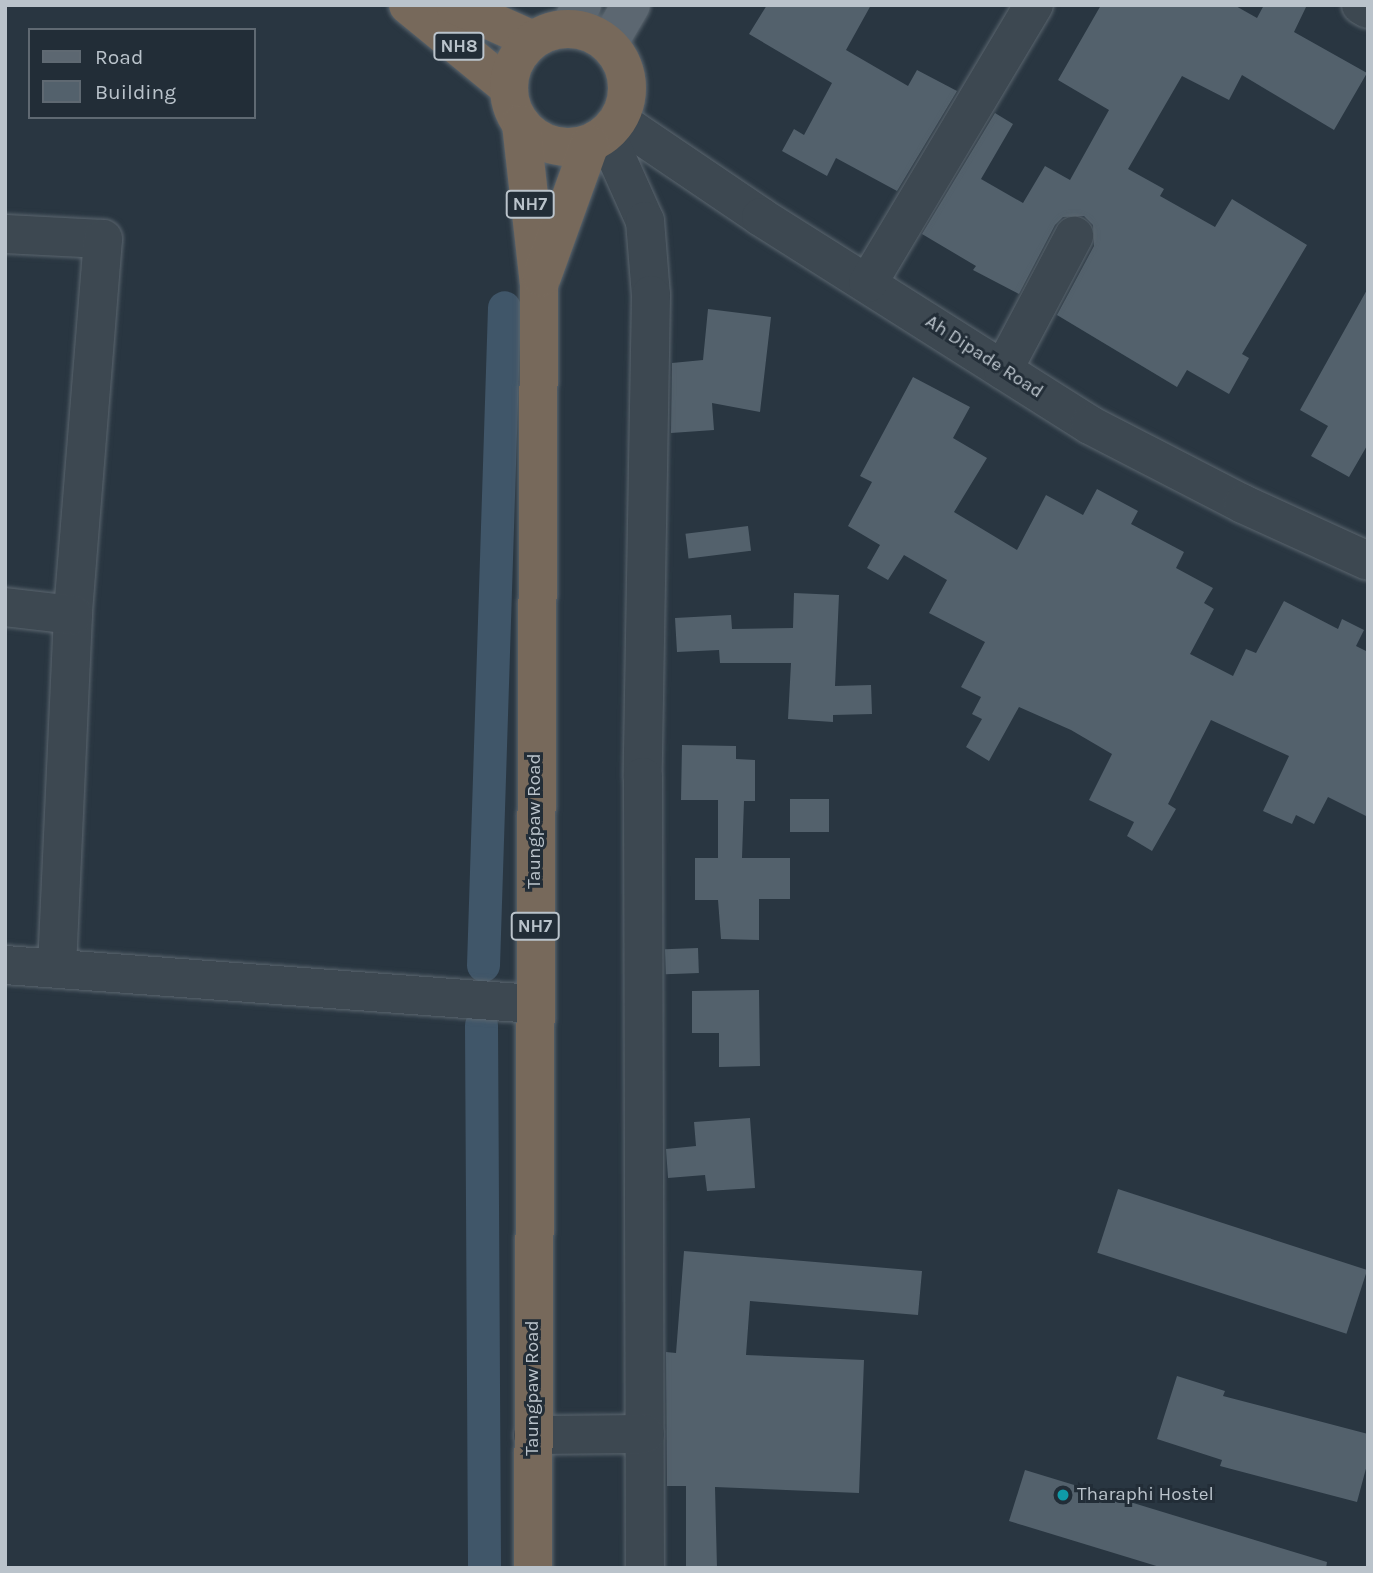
<!DOCTYPE html>
<html>
<head>
<meta charset="utf-8">
<style>
  body { margin:0 }
  #map { position:relative; width:1373px; height:1573px; overflow:hidden; background:#293641; font-family:Karla,sans-serif }
  div>[style] { position:absolute }
  .canal>* { height:33px; margin:-16.5px; padding:0 16.5px; transform-origin:16.5px; border-radius:16.5px; background:#405669 }
  .building>* { inset:0; background:#53616c; transform-origin:0 0 }
  .roads { filter:drop-shadow(0 0 2px #5b666f) drop-shadow(0 0 2px #5b666f) }
  .minor>* { height:38px; margin:-19px; padding:0 19px; transform-origin:19px; border-radius:19px; background:#3d4851 }
  .major>* { height:38px; margin:-19px; padding:0 19px; transform-origin:19px; border-radius:19px; background:#5c6771 }
  .highway>* { height:38px; margin:-19px; padding:0 19px; transform-origin:19px; border-radius:19px; background:#77695b }
  .highway>.ring { margin:-19px; padding:0; box-sizing:content-box; background:none; border:38px solid #77695b; border-radius:50% }
  .dots>* { width:19px; height:19px; translate:-50% -50%; box-sizing:border-box; border:4px solid #222d37; border-radius:50% }
  span { translate:-50% -50%; white-space:nowrap; text-align:center; line-height:1.15; -webkit-text-stroke:6px #222d37; paint-order:stroke }
  .shield-label span { padding:2px 5px; background:#222d37; border:2px solid; border-radius:5px; -webkit-text-stroke-width:0 }
  .shield-label { font-size:18px; color:#bac3cb; font-weight:700 }
  .street-label { font-size:19px; color:#bac3cb }
  .poi-label { font-size:19px; color:#bac3cb }
  .left { translate:0 -50%; text-align:left }
  .frame { position:absolute; inset:0; border:7px solid #bac3cb; pointer-events:none }
  .legend { position:absolute; left:28px; top:28px; width:228px; height:91px; box-sizing:border-box; background:#222d37; border:2px solid #5f6972; margin:0; padding:9px 12px; list-style:none; font-size:21px; color:#bac3cb }
  .legend li { display:flex; align-items:center; gap:14px; height:35px }
  .legend b { width:35px; border:2px solid #5f6972 }
</style>
</head>
<body>
<div id="map">
  <div class="canal">
    <div style="left:483px;top:965px;width:658px;rotate:-88.17deg"></div>
    <div style="left:481px;top:1025px;width:543px;rotate:89.68deg"></div>
  </div>
  <div class="building">
    <div style="clip-path:polygon(767px 5px,871px 5px,846px 50px,908px 86px,917px 70px,957px 91px,897px 191px,836px 158px,827px 176px,782px 151px,794px 129px,804px 135px,832px 83px,749px 34px)"></div>
    <div style="clip-path:polygon(1101px 5px,1234px 5px,1257px 18px,1264px 5px,1307px 5px,1294px 32px,1367px 73px,1334px 130px,1242px 75px,1229px 100px,1182px 76px,1128px 169px,1164px 189px,1160px 196px,1215px 227px,1232px 199px,1307px 245px,1242px 354px,1249px 358px,1229px 394px,1187px 370px,1177px 387px,1057px 315px,1094px 246px,1093px 225px,1084px 216px,1063px 217px,1055px 225px,1019px 294px,973px 270px,976px 266px,922px 234px,995px 113px,1013px 124px,981px 179px,1023px 203px,1045px 166px,1070px 180px,1109px 110px,1058px 80px)"></div>
    <div style="clip-path:polygon(1368px 288px,1368px 444px,1349px 477px,1311px 456px,1328px 426px,1300px 410px)"></div>
    <div style="clip-path:polygon(708px 309px,771px 317px,760px 412px,712px 403px,714px 430px,671px 433px,672px 363px,703px 360px)"></div>
    <div style="clip-path:polygon(913px 377px,970px 407px,953px 438px,987px 458px,954px 512px,1017px 550px,1046px 495px,1083px 515px,1097px 489px,1138px 511px,1131px 524px,1184px 552px,1176px 568px,1213px 588px,1204px 603px,1214px 609px,1190px 654px,1233px 676px,1246px 649px,1256px 653px,1284px 601px,1338px 629px,1342px 619px,1364px 630px,1356px 646px,1368px 652px,1368px 817px,1328px 797px,1314px 824px,1296px 815px,1292px 824px,1263px 811px,1289px 756px,1211px 720px,1168px 804px,1176px 809px,1152px 851px,1127px 836px,1134px 822px,1089px 800px,1112px 754px,1071px 730px,1019px 707px,989px 761px,966px 747px,982px 719px,972px 714px,981px 697px,961px 687px,985px 642px,929px 613px,947px 580px,904px 555px,888px 580px,867px 568px,880px 545px,848px 526px,872px 482px,860px 476px)"></div>
    <div style="left:748px;top:526px;width:25px;height:63px;rotate:83deg"></div>
    <div style="clip-path:polygon(794px 593px,839px 595px,835px 686px,871px 685px,872px 714px,833px 715px,833px 722px,788px 719px,791px 663px,720px 663px,719px 650px,677px 652px,675px 618px,731px 615px,732px 629px,793px 628px)"></div>
    <div style="clip-path:polygon(682px 745px,736px 746px,736px 759px,755px 760px,755px 801px,744px 801px,742px 858px,790px 858px,790px 899px,759px 899px,759px 940px,721px 939px,718px 900px,695px 900px,695px 858px,718px 858px,718px 800px,681px 800px)"></div>
    <div style="left:790px;top:799px;width:39px;height:33px"></div>
    <div style="left:698px;top:948px;width:25px;height:33px;rotate:88deg"></div>
    <div style="clip-path:polygon(759px 990px,760px 1066px,719px 1067px,719px 1033px,692px 1033px,692px 991px)"></div>
    <div style="clip-path:polygon(750px 1118px,755px 1188px,707px 1191px,705px 1175px,668px 1178px,666px 1149px,696px 1146px,694px 1122px)"></div>
    <div style="left:1118px;top:1189px;width:262px;height:67px;rotate:18deg"></div>
    <div style="clip-path:polygon(684px 1251px,922px 1271px,918px 1315px,750px 1301px,746px 1355px,864px 1360px,859px 1493px,715px 1487px,717px 1568px,686px 1568px,686px 1486px,667px 1486px,666px 1352px,676px 1353px)"></div>
    <div style="clip-path:polygon(1177px 1376px,1225px 1391px,1223px 1396px,1368px 1434px,1368px 1461px,1357px 1502px,1220px 1466px,1222px 1460px,1157px 1439px)"></div>
    <div style="clip-path:polygon(1025px 1470px,1327px 1562px,1326px 1568px,1163px 1568px,1009px 1521px)"></div>
  </div>
  <div class="roads">
    <div class="minor">
      <div style="left:1361px;top:5px;width:8px;rotate:30deg"></div>
      <div style="left:618px;top:120px;width:173px;rotate:34.1deg"></div>
      <div style="left:761px;top:217px;width:389px;rotate:32.3deg"></div>
      <div style="left:1090px;top:425px;width:172px;rotate:27.3deg"></div>
      <div style="left:1243px;top:504px;width:137px;rotate:24.5deg"></div>
      <div style="left:606px;top:134px;width:95px;rotate:65.9deg"></div>
      <div style="left:645px;top:221px;width:74px;rotate:85.4deg"></div>
      <div style="left:651px;top:295px;width:482px;rotate:91deg"></div>
      <div style="left:643px;top:777px;width:791px;rotate:89.86deg"></div>
      <div style="left:5px;top:234px;width:98px;rotate:2.9deg"></div>
      <div style="left:103px;top:239px;width:377px;rotate:94.6deg"></div>
      <div style="left:73px;top:615px;width:353px;rotate:92.6deg"></div>
      <div style="left:868px;top:283px;width:324px;rotate:-59.2deg"></div>
      <div style="left:1003px;top:370px;width:152px;rotate:-62.1deg"></div>
      <div style="left:5px;top:607px;width:68px;rotate:6.7deg"></div>
      <div style="left:5px;top:965px;width:530px;rotate:4.22deg"></div>
      <div style="left:533px;top:1435px;width:112px;rotate:-0.5deg"></div>
    </div>
    <div class="major">
      <div style="left:568px;top:29px;width:28px;rotate:-60deg"></div>
      <div style="left:608px;top:44px;width:45px;rotate:-59.5deg"></div>
    </div>
    <div class="highway">
      <div style="left:408px;top:5px;width:131px;rotate:39.4deg"></div>
      <div style="left:455px;top:5px;width:85px;rotate:24.2deg"></div>
      <div class="ring" style="left:509px;top:29px;width:80px;height:80px"></div>
      <div style="left:521px;top:124px;width:162px;rotate:83.6deg"></div>
      <div style="left:539px;top:285px;width:1283px;rotate:90.27deg"></div>
      <div style="left:542px;top:277px;width:141px;rotate:-70.2deg"></div>
    </div>
  </div>
  <div class="dots">
    <div style="left:1063px;top:1495px;background:#0f9aa8"></div>
  </div>
  <div class="shield-label">
    <span style="left:459px;top:46px">NH8</span>
    <span style="left:530px;top:204px">NH7</span>
    <span style="left:535px;top:926px">NH7</span>
  </div>
  <div class="street-label">
    <span style="left:984px;top:357px;rotate:33deg">Ah Dipade Road</span>
    <span style="left:535px;top:821px;rotate:-90deg">Taungpaw Road</span>
    <span style="left:533px;top:1388px;rotate:-90deg">Taungpaw Road</span>
  </div>
  <div class="poi-label">
    <span class="left" style="left:1077px;top:1495px">Tharaphi Hostel</span>
  </div>
  <div class="frame"></div>
  <ul class="legend">
  <li><b style="height:9px;background:#5c6771"></b>Road</li>
  <li><b style="height:19px;background:#53616c"></b>Building</li>
  </ul>
</div>
</body>
</html>
